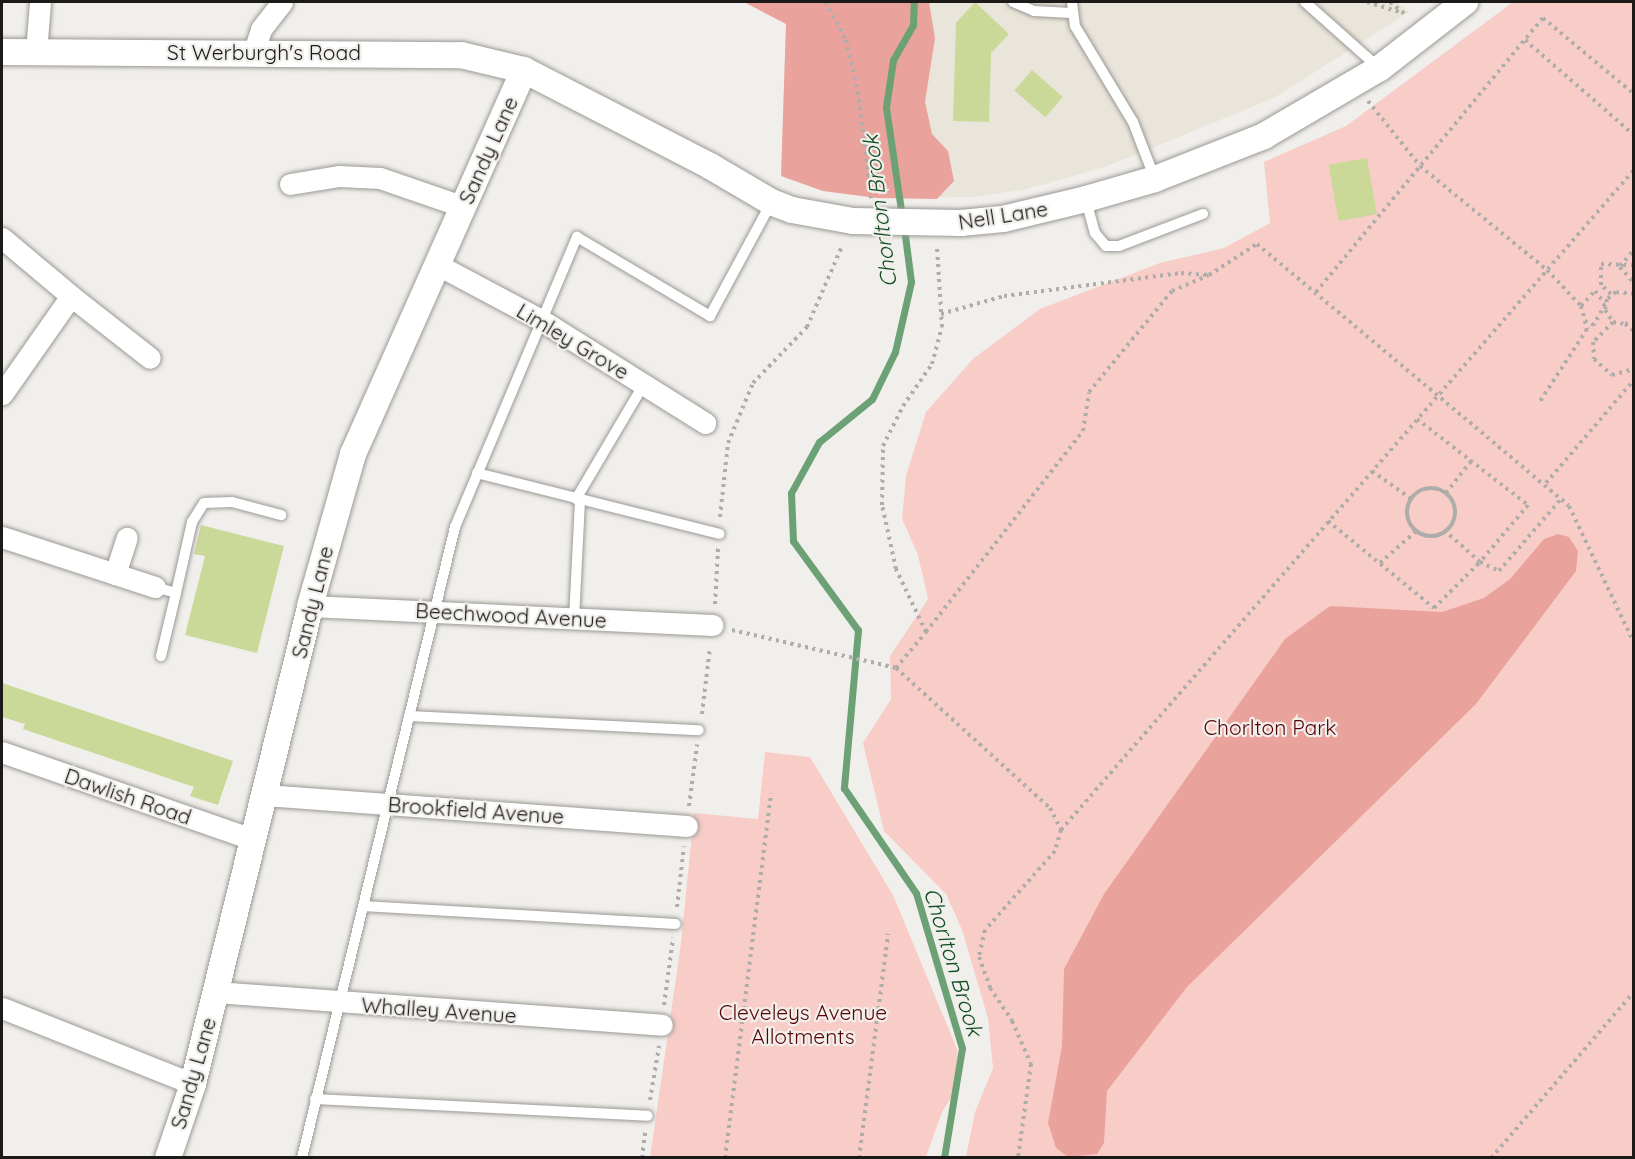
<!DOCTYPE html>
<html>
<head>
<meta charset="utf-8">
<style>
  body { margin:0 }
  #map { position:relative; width:1635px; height:1159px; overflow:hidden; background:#f1efeb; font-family:Quicksand,sans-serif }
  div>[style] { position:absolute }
  .built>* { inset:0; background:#eae5da }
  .green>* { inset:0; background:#f8cdc8 }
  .forest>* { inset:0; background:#eaa39c }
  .stream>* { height:7px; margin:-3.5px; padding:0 3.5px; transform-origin:3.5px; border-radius:3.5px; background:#6ca176 }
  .building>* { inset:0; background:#cad898; transform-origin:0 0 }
  .path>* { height:4px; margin-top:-2px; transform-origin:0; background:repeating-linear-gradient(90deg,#afadaa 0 3px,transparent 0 7.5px) }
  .path>.ring { margin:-2px; padding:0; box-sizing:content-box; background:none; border:4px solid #afadaa; border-radius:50% }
  .roads { filter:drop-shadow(0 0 2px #9b9995) drop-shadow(0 0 2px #9b9995) }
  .service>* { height:10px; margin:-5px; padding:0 5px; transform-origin:5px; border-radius:5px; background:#fff }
  .minor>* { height:21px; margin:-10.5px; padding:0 10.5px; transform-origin:10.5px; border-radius:10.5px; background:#fff }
  .tertiary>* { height:26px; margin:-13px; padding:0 13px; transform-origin:13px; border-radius:13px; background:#fff }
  span { translate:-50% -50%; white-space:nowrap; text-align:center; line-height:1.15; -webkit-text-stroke:4.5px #f1efeb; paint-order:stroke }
  .street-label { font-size:21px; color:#1b1a19 }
  .park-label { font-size:21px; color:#590308 }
  .water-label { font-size:22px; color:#124e23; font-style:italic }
  .frame { position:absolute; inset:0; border:3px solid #1b1a19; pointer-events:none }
</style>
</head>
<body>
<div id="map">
  <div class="built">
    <div style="clip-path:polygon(744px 2px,1397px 2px,1409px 12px,1274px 98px,1105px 167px,1027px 189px,975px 197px,877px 198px,823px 191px,781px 176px,786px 24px)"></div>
  </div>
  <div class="green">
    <div style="clip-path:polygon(1513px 2px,1633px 2px,1633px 1157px,966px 1157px,975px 1112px,993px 1068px,988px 1018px,962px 930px,946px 894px,884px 831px,863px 743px,891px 699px,890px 656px,928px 599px,918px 555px,902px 519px,906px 476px,926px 412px,974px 358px,1040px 309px,1160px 263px,1224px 248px,1270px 223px,1264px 162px,1346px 126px)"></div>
    <div style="clip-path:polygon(765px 752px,810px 757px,893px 895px,957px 1049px,960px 1084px,942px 1112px,926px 1157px,650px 1158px,681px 943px,694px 813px,758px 819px)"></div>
  </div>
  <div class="forest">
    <div style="clip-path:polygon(744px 2px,929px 2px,935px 38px,925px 102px,932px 134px,948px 151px,954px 181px,937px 199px,877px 198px,823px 191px,781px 176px,786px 24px)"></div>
    <div style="clip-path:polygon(1558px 534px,1569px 537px,1578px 551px,1576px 571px,1476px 704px,1187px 987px,1107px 1091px,1104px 1143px,1097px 1154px,1068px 1157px,1056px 1148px,1048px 1123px,1062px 1046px,1064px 969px,1104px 894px,1285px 639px,1330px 606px,1442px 612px,1484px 598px,1510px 579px,1544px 539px)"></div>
  </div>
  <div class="stream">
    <div style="left:902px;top:217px;width:111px;rotate:-98.3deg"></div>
    <div style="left:886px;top:107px;width:48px;rotate:-81.5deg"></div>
    <div style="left:893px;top:60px;width:40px;rotate:-60.3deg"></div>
    <div style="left:913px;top:25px;width:23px;rotate:-88deg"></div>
    <div style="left:904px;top:228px;width:54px;rotate:82.6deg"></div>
    <div style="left:911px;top:282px;width:72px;rotate:102.9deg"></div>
    <div style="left:895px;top:352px;width:52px;rotate:116.1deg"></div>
    <div style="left:872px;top:399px;width:68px;rotate:140.9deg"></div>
    <div style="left:819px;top:442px;width:58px;rotate:118.8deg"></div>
    <div style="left:791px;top:493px;width:48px;rotate:87.6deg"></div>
    <div style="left:793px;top:541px;width:110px;rotate:53.9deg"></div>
    <div style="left:858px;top:630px;width:159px;rotate:95.1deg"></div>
    <div style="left:844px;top:788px;width:127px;rotate:55.6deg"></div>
    <div style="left:916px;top:893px;width:162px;rotate:73.5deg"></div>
    <div style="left:962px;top:1048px;width:111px;rotate:99.3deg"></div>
  </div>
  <div class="building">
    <div style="clip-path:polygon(975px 2px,1009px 34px,991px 53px,989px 122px,953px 121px,956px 23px)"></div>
    <div style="left:1032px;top:70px;width:41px;height:27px;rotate:41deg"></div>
    <div style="left:1367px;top:158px;width:57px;height:39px;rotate:80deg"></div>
    <div style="clip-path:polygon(201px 525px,284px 546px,257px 653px,185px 635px,205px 556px,194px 554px)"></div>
    <div style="clip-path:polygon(2px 683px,233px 761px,218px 805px,190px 796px,194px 787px,23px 729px,25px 724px,2px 717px)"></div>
  </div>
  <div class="path">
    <div style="left:826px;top:2px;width:43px;rotate:62.2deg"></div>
    <div style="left:846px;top:40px;width:53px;rotate:77deg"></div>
    <div style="left:858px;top:92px;width:107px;rotate:83deg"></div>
    <div style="left:1367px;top:2px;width:34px;rotate:17deg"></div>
    <div style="left:1390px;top:2px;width:22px;rotate:39deg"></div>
    <div style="left:1525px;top:40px;width:145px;rotate:41.1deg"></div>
    <div style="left:1368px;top:101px;width:83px;rotate:51.3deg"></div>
    <div style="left:1420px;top:166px;width:164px;rotate:39.3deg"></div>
    <div style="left:1547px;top:270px;width:50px;rotate:46.6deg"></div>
    <div style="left:1581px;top:306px;width:24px;rotate:75deg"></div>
    <div style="left:1587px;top:329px;width:88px;rotate:123deg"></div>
    <div style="left:1620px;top:266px;width:21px;rotate:-49deg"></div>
    <div style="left:1620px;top:267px;width:21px;rotate:49deg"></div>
    <div style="left:1316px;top:292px;width:356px;rotate:-50.4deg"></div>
    <div style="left:1543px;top:18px;width:119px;rotate:39.9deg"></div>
    <div style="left:1611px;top:294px;width:13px;rotate:-138deg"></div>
    <div style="left:1601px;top:285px;width:21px;rotate:-90deg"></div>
    <div style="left:1601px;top:264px;width:33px;rotate:2deg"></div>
    <div style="left:1634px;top:294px;width:18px;rotate:-174deg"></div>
    <div style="left:1616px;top:292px;width:11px;rotate:142deg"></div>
    <div style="left:1607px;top:299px;width:11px;rotate:100deg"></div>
    <div style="left:1605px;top:310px;width:14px;rotate:56deg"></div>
    <div style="left:1613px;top:322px;width:12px;rotate:9deg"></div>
    <div style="left:1625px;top:324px;width:9px;rotate:-18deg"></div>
    <div style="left:1581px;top:306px;width:21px;rotate:-47deg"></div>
    <div style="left:1595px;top:291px;width:16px;rotate:52deg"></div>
    <div style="left:1605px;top:304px;width:24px;rotate:118deg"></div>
    <div style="left:1594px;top:325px;width:10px;rotate:-156deg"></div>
    <div style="left:941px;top:314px;width:66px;rotate:-15.9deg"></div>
    <div style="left:1004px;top:296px;width:178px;rotate:-7.4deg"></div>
    <div style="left:1181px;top:273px;width:27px;rotate:4deg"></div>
    <div style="left:1613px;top:322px;width:28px;rotate:135deg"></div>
    <div style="left:1593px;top:342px;width:17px;rotate:87deg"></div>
    <div style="left:1594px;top:359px;width:24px;rotate:42deg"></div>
    <div style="left:1612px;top:375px;width:23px;rotate:-15deg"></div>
    <div style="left:1625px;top:324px;width:11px;rotate:38deg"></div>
    <div style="left:1417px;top:419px;width:140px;rotate:37.8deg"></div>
    <div style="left:1528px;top:505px;width:75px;rotate:130.1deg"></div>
    <div style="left:1480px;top:562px;width:47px;rotate:-138.5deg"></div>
    <div style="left:1372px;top:471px;width:47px;rotate:35.4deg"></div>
    <div style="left:1546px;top:483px;width:135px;rotate:-49.5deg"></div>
    <div class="ring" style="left:1407px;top:488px;width:44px;height:44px"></div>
    <div style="left:1446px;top:493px;width:41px;rotate:-52deg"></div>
    <div style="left:720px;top:517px;width:74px;rotate:-83.8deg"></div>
    <div style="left:728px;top:443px;width:65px;rotate:-67.4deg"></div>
    <div style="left:753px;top:383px;width:78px;rotate:-46deg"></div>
    <div style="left:807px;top:327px;width:90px;rotate:-66.6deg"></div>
    <div style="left:1328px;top:521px;width:137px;rotate:39.4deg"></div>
    <div style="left:1434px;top:608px;width:65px;rotate:-45deg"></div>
    <div style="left:1480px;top:562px;width:21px;rotate:25deg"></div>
    <div style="left:1499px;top:571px;width:95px;rotate:-49.3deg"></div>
    <div style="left:1380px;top:563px;width:48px;rotate:-41.6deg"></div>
    <div style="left:715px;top:604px;width:56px;rotate:-86.9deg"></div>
    <div style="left:732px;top:630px;width:168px;rotate:13deg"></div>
    <div style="left:896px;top:668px;width:208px;rotate:42.3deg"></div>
    <div style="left:1050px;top:808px;width:25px;rotate:63deg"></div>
    <div style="left:1061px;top:830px;width:22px;rotate:106deg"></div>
    <div style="left:1055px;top:851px;width:106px;rotate:131.5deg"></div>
    <div style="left:985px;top:930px;width:28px;rotate:103deg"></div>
    <div style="left:979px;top:957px;width:33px;rotate:70deg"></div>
    <div style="left:990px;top:988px;width:40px;rotate:56deg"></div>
    <div style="left:1012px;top:1021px;width:47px;rotate:66.2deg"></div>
    <div style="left:1031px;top:1064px;width:95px;rotate:97.9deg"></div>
    <div style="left:926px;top:632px;width:255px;rotate:-52deg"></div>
    <div style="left:1083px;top:431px;width:39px;rotate:-81deg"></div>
    <div style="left:1089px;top:392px;width:131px;rotate:-50.6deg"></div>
    <div style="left:1172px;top:291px;width:40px;rotate:-23.4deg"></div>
    <div style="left:1209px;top:275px;width:57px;rotate:-32.9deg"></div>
    <div style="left:1257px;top:244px;width:407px;rotate:40deg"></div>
    <div style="left:1569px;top:506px;width:152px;rotate:64.6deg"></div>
    <div style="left:896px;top:668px;width:47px;rotate:-50.2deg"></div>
    <div style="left:926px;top:632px;width:70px;rotate:-115.5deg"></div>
    <div style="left:896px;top:569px;width:66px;rotate:-102.3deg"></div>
    <div style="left:882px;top:505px;width:59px;rotate:-89deg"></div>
    <div style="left:883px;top:446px;width:45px;rotate:-63.4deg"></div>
    <div style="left:903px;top:406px;width:51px;rotate:-55.4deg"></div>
    <div style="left:932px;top:364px;width:38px;rotate:-75deg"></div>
    <div style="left:942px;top:327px;width:80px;rotate:-93.6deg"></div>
    <div style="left:702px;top:714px;width:67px;rotate:-83.2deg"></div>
    <div style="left:689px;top:806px;width:62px;rotate:-82.5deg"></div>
    <div style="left:1061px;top:830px;width:874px;rotate:-49.04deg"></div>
    <div style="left:677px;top:907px;width:61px;rotate:-83.5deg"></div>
    <div style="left:664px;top:1005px;width:68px;rotate:-82.3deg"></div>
    <div style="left:650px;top:1100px;width:55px;rotate:-80.5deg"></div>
    <div style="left:642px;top:1158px;width:26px;rotate:-83deg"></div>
    <div style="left:725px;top:1158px;width:368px;rotate:-82.8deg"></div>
    <div style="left:859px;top:1158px;width:226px;rotate:-82.6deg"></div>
    <div style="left:1491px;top:1158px;width:219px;rotate:-49.3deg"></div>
  </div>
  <div class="roads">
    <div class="service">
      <div style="left:1013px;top:2px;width:23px;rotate:23deg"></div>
      <div style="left:1034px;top:11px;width:37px;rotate:3deg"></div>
      <div style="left:1072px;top:2px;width:24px;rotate:83deg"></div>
      <div style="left:1075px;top:26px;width:112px;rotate:58.9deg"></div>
      <div style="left:1133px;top:122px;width:61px;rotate:68.9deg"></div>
      <div style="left:1305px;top:2px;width:98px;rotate:41.7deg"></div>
      <div style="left:1086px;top:200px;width:34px;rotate:75deg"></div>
      <div style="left:1095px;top:233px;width:17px;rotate:50deg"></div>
      <div style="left:1106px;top:246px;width:13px"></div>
      <div style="left:1119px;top:246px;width:90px;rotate:-20.9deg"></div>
      <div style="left:477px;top:473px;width:250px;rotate:14.1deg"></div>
      <div style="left:576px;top:499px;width:134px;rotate:-59.4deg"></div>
      <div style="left:155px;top:587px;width:22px;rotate:16deg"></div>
      <div style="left:176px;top:593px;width:65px;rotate:103.4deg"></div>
      <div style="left:176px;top:593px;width:73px;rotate:-77.3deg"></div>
      <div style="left:192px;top:522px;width:22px;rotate:-58deg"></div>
      <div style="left:204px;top:503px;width:28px;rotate:-2deg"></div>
      <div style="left:232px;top:502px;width:51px;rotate:14.9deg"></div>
      <div style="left:574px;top:619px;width:119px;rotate:-87.1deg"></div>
      <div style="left:409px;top:716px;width:290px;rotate:2.8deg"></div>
      <div style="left:363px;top:906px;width:313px;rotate:3.3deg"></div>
      <div style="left:315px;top:1099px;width:333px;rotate:2.9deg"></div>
      <div style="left:302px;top:1158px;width:649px;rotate:-76.37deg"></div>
      <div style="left:455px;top:527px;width:315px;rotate:-67.2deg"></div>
      <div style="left:577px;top:237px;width:155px;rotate:30.7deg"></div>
      <div style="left:710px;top:316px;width:128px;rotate:-61.6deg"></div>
    </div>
    <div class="minor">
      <div style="left:254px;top:51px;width:23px;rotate:-72deg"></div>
      <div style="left:261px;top:29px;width:34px;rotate:-52deg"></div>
      <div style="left:36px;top:53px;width:51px;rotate:-85.5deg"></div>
      <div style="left:290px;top:184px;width:50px;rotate:-9.3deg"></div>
      <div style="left:339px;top:176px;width:41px;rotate:2.8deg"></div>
      <div style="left:380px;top:178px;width:89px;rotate:19deg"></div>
      <div style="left:2px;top:238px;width:90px;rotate:40deg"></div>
      <div style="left:71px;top:296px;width:120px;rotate:125.1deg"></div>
      <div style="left:438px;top:265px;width:117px;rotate:28.1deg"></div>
      <div style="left:541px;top:320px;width:194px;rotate:32.1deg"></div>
      <div style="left:71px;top:296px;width:100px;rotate:38.1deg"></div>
      <div style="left:2px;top:537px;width:161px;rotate:18.1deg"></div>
      <div style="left:115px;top:574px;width:38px;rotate:-72deg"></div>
      <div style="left:310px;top:606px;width:403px;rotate:2.7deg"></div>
      <div style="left:2px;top:752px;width:267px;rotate:19.2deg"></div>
      <div style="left:265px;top:795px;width:423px;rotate:4.2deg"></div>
      <div style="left:216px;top:992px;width:447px;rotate:4.2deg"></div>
      <div style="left:2px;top:1008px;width:206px;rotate:21.7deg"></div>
    </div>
    <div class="tertiary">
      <div style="left:2px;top:52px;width:459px;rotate:0.4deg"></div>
      <div style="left:461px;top:55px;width:65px;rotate:13.4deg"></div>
      <div style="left:524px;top:70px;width:209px;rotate:27.3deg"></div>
      <div style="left:710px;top:166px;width:71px;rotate:30.5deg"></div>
      <div style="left:771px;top:202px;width:22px;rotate:21deg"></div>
      <div style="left:792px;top:210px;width:62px;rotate:10.2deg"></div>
      <div style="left:853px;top:221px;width:108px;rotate:1.1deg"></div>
      <div style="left:961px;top:223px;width:42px;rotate:-5.4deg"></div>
      <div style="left:1003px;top:219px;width:85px;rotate:-13.5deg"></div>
      <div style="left:1086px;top:199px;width:72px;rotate:-16.2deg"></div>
      <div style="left:1155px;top:179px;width:117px;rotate:-21.5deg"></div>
      <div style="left:1264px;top:136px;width:134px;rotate:-30.4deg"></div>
      <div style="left:1380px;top:68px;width:108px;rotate:-37.8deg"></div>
      <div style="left:168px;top:1158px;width:78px;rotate:-71.3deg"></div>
      <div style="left:193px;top:1084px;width:492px;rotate:-76.2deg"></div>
      <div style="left:310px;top:606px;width:158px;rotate:-74.2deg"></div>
      <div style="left:353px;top:454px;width:420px;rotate:-66deg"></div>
    </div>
  </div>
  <div class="street-label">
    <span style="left:264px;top:52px">St Werburgh's Road</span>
    <span style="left:488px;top:150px;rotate:-66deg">Sandy Lane</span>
    <span style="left:1003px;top:215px;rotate:-9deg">Nell Lane</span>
    <span style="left:573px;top:341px;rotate:31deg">Limley Grove</span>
    <span style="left:312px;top:602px;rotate:-76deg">Sandy Lane</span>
    <span style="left:511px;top:615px;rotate:3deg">Beechwood Avenue</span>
    <span style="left:128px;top:796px;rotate:19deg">Dawlish Road</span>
    <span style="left:476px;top:810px;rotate:4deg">Brookfield Avenue</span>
    <span style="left:439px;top:1010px;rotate:4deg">Whalley Avenue</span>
    <span style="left:193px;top:1073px;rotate:-74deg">Sandy Lane</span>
  </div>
  <div class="park-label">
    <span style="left:1270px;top:727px">Chorlton Park</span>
    <span style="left:803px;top:1024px">Cleveleys Avenue<br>Allotments</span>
  </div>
  <div class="water-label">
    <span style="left:880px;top:211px;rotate:-97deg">Chorlton Brook</span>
    <span style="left:953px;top:962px;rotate:73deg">Chorlton Brook</span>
  </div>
  <div class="frame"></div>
</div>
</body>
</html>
